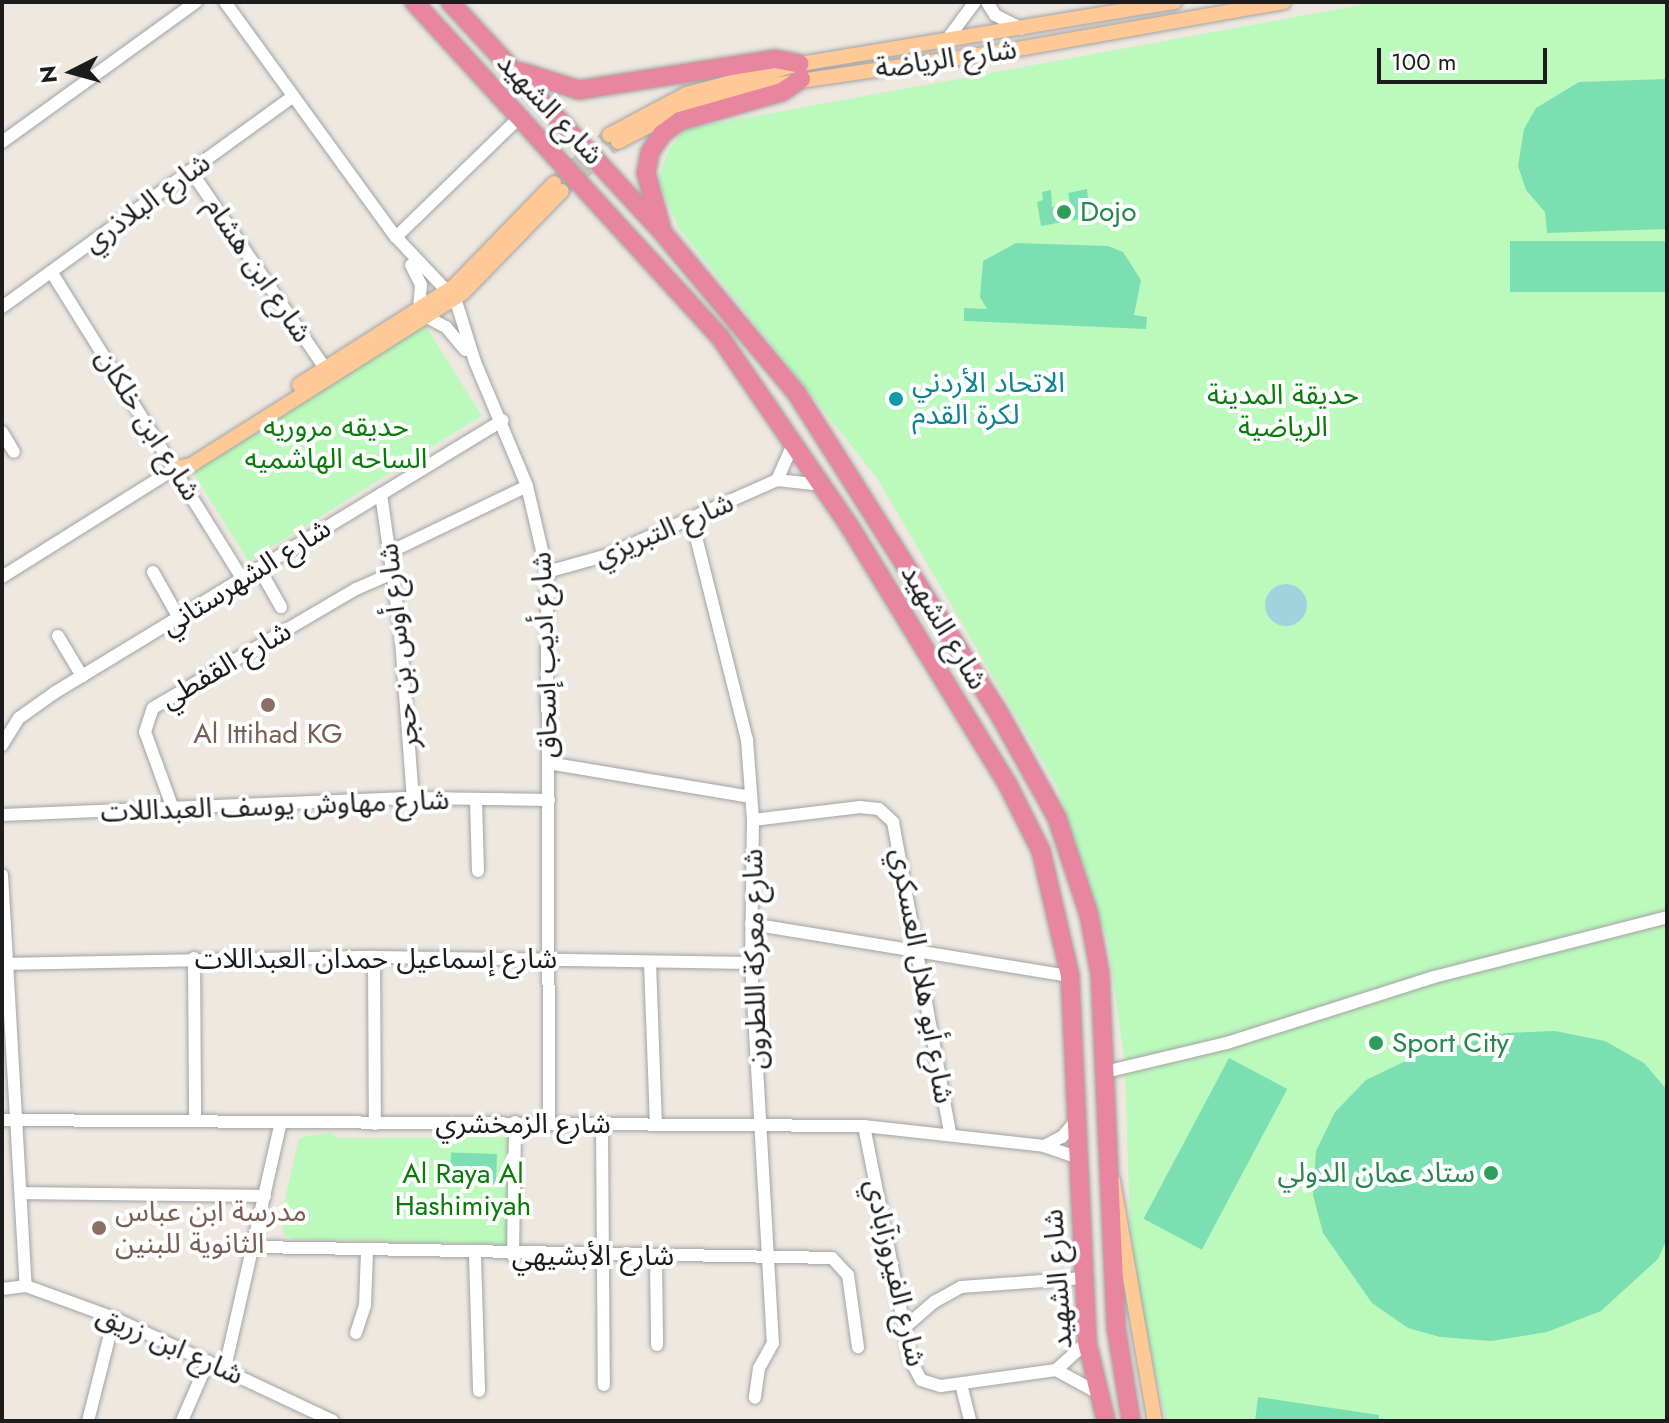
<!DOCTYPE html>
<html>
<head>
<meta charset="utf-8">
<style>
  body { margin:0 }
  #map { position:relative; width:1669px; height:1423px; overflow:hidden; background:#eee8e1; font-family:Jost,"Noto Sans Arabic",sans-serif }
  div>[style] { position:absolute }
  .park>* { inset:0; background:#bbfabc; transform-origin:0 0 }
  .pitch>* { inset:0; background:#7cdfb2; transform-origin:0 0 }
  .water>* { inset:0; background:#a0d3dd }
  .round { border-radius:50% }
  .major-tunnel>* { height:14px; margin-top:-7px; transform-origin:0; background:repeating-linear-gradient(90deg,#cec9c3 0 14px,transparent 0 21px) }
  .roads { filter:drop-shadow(0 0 2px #a3a3a3) drop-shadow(0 0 2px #a3a3a3) }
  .minor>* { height:12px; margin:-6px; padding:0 6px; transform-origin:6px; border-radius:6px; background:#fff }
  .major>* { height:14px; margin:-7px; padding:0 7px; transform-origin:7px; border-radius:7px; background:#fec996 }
  .highway>* { height:18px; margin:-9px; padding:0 9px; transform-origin:9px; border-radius:9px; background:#e8869f }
  .dots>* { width:22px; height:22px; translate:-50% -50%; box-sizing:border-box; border:4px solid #fff; border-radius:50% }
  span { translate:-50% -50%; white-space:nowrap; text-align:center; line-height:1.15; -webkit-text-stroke:8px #fff; paint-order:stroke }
  .street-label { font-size:28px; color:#1c1c1c }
  .leisure-label { font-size:28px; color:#27864d }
  .left { translate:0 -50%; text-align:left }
  .right { translate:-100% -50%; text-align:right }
  .culture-label { font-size:28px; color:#0d838f }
  .park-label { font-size:28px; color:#097b0a }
  .education-label { font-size:28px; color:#785e54 }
  .frame { position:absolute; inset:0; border:4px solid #1c1c1c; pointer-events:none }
  .north { position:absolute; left:32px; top:32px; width:80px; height:80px; -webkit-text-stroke:6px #fff; paint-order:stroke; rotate:264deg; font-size:22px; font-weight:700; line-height:32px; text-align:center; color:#1c1c1c }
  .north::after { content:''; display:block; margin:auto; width:28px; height:36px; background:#1c1c1c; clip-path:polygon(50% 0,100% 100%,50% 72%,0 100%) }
  .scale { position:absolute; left:1377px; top:48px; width:170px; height:36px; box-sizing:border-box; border:4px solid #1c1c1c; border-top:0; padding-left:10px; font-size:24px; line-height:28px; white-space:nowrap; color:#1c1c1c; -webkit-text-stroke:6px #fff; paint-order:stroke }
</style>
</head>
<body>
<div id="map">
  <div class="park">
    <div style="clip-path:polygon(1377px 2px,1667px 2px,1667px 1421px,1166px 1421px,1131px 1260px,1125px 1065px,1108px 942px,1057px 786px,877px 478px,678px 227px,658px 180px,668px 152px,685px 129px)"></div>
    <div style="left:425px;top:325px;width:107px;height:275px;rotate:58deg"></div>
    <div style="clip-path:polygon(331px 1132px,336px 1138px,516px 1137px,515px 1245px,294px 1239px,284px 1235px,281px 1216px,299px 1138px)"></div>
  </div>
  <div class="pitch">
    <div style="clip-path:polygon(1667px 79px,1667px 229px,1547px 233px,1545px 212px,1526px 190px,1518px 166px,1524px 129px,1536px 108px,1579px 82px)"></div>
    <div style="clip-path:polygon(1087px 189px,1090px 217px,1041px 226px,1037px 202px,1043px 200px,1042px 192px,1051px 190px,1052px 207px,1070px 203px,1068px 193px)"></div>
    <div style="left:1667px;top:241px;width:51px;height:157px;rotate:90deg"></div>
    <div style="clip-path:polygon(1016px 243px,1108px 246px,1123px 252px,1141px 280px,1134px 315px,1147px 317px,1146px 329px,964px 321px,964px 308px,987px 309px,980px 297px,983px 261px)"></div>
    <div style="clip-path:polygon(1555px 1031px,1605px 1041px,1644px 1063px,1667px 1090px,1667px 1239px,1658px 1259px,1601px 1311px,1547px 1332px,1491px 1341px,1440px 1337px,1408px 1328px,1372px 1303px,1323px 1233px,1313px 1195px,1316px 1151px,1335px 1112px,1366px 1080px,1414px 1057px,1505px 1033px)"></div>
    <div style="left:1229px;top:1058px;width:66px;height:182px;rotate:28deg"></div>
    <div style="left:497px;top:1154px;width:31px;height:46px;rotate:92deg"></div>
    <div style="clip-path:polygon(1258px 1397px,1379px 1415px,1379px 1421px,1255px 1421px)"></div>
  </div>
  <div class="water">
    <div class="round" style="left:1265px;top:584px;width:42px;height:42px"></div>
  </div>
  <div class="major-tunnel">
    <div style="left:554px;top:183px;width:73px;rotate:-41.1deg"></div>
    <div style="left:562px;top:191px;width:74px;rotate:-41.2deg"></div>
  </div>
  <div class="roads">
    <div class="minor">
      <div style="left:225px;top:2px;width:291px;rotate:54deg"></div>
      <div style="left:396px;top:237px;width:73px;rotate:46.7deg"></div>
      <div style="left:987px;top:2px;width:15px;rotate:58deg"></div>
      <div style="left:995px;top:15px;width:30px;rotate:27deg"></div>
      <div style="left:946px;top:41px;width:49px;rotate:-53.4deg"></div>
      <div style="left:2px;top:142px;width:239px;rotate:-35.8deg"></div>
      <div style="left:191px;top:171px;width:238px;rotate:55.8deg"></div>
      <div style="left:396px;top:237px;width:173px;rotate:-44.1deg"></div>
      <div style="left:411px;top:265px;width:22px;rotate:63deg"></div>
      <div style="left:421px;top:285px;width:24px;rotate:95deg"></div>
      <div style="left:52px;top:273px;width:359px;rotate:58.1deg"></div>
      <div style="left:455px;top:298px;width:67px;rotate:72.6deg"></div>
      <div style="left:475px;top:362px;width:134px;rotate:67.2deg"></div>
      <div style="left:527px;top:486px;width:88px;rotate:76.9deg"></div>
      <div style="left:547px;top:572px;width:551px;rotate:89.79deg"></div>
      <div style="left:2px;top:307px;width:358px;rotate:-35.9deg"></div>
      <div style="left:425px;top:316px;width:24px;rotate:28deg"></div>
      <div style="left:446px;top:327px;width:30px;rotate:50deg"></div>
      <div style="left:2px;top:432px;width:23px;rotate:59deg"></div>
      <div style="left:777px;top:480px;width:42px;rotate:-65.9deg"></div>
      <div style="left:381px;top:494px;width:134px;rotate:81.9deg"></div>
      <div style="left:400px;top:627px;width:171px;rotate:85.7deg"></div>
      <div style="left:692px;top:521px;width:226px;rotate:75.9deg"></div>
      <div style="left:747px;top:740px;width:80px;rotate:85.7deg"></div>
      <div style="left:753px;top:820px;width:143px;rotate:90.8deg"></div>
      <div style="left:751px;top:963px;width:381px;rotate:86.7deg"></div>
      <div style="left:773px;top:1343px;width:29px;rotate:119deg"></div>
      <div style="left:759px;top:1368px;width:30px;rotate:98deg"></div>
      <div style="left:390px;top:552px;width:152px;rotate:-25.7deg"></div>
      <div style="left:259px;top:568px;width:45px;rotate:60.6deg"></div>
      <div style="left:153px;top:572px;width:53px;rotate:60.5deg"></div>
      <div style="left:547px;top:572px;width:63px;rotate:-15.6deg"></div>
      <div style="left:608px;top:555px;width:185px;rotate:-23.9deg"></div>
      <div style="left:777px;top:480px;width:46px;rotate:6.2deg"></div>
      <div style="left:2px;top:577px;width:205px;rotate:-32.1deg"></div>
      <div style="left:58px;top:636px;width:47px;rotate:59deg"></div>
      <div style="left:2px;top:745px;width:32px;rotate:-58deg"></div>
      <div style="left:19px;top:718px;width:43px;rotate:-35.5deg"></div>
      <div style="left:54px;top:693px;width:525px;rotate:-31.3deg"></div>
      <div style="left:548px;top:763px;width:206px;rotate:9.5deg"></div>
      <div style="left:476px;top:800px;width:71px;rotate:88.4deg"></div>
      <div style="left:172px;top:806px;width:79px;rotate:-110deg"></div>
      <div style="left:145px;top:732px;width:25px;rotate:-72deg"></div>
      <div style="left:153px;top:708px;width:235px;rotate:-30.4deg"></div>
      <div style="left:356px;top:589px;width:40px;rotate:-23.4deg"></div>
      <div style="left:2px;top:815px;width:411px;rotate:-2.4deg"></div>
      <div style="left:413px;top:798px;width:136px;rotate:0.8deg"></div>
      <div style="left:753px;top:820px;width:108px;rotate:-6.9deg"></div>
      <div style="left:860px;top:807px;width:19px;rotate:6deg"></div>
      <div style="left:879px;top:809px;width:19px;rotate:43deg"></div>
      <div style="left:893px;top:822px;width:317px;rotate:79.6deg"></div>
      <div style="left:2px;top:875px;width:412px;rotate:86.7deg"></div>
      <div style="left:751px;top:924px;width:323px;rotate:9.3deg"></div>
      <div style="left:374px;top:957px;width:167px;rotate:89.7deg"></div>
      <div style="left:194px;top:958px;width:162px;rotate:89.6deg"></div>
      <div style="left:650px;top:963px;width:162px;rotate:87.9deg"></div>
      <div style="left:2px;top:964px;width:372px;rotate:-1.1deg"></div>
      <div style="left:374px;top:957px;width:377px;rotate:0.9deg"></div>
      <div style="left:1105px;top:1072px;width:125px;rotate:-13.4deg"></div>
      <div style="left:1227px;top:1043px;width:217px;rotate:-17.7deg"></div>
      <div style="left:1434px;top:977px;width:241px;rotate:-14.4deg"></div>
      <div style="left:2px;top:1120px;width:862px;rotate:0.4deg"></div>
      <div style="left:864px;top:1126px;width:181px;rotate:6.3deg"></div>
      <div style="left:1044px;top:1146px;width:37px;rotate:19deg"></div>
      <div style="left:602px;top:1124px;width:261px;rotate:89.6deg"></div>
      <div style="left:864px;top:1126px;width:240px;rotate:78.7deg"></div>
      <div style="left:911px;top:1361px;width:21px;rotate:62deg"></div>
      <div style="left:921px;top:1380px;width:21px;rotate:17deg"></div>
      <div style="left:941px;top:1386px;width:116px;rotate:-7.9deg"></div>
      <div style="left:1056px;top:1370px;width:42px;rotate:-42.1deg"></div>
      <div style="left:1044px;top:1146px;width:20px;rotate:-27deg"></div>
      <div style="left:1062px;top:1137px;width:23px;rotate:-49deg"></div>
      <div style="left:21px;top:1193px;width:244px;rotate:0.7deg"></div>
      <div style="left:256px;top:1247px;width:576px;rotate:1.09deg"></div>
      <div style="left:832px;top:1258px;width:23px;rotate:47deg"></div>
      <div style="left:848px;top:1275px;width:73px;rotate:82.1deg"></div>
      <div style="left:475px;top:1255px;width:136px;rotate:88.3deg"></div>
      <div style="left:513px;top:1256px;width:134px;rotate:-89.1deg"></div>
      <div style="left:656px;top:1257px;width:88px;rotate:89.3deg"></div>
      <div style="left:2px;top:1289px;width:24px;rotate:-7deg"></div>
      <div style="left:26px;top:1286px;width:94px;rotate:20deg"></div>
      <div style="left:114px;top:1318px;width:242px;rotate:25.2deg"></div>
      <div style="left:904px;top:1328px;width:40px;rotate:-41deg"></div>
      <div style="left:934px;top:1302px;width:31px;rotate:-29deg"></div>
      <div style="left:961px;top:1287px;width:123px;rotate:-4.2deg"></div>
      <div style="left:356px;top:1333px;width:28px;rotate:-72deg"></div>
      <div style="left:365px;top:1306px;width:54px;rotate:-87.9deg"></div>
      <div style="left:225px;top:1368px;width:252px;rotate:-77.2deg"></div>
      <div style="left:1056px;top:1370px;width:48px;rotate:28.7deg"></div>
      <div style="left:961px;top:1384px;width:38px;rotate:76deg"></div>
      <div style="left:88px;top:1421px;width:106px;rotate:-75.8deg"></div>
      <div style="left:182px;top:1421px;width:65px;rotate:-66.6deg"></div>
    </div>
    <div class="major">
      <div style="left:609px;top:135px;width:87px;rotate:-28deg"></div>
      <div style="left:686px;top:94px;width:118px;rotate:-14.7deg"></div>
      <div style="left:800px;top:64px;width:380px;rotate:-9.4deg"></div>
      <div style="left:618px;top:142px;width:82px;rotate:-27.5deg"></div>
      <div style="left:691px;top:104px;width:63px;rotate:-14.7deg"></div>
      <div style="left:752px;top:88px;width:263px;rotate:-8.3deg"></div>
      <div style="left:1012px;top:50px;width:276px;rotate:-10deg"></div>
      <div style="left:299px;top:385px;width:183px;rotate:-32.5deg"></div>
      <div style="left:453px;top:287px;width:145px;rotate:-45.8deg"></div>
      <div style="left:176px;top:468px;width:15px;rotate:-11deg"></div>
      <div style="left:191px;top:465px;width:322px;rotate:-32.3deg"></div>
      <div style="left:463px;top:293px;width:142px;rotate:-45.9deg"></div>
      <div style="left:1113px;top:1181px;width:244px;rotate:80.1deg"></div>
    </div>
    <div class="highway">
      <div style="left:414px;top:2px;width:454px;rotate:47.6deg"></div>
      <div style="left:720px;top:337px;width:230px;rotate:55.6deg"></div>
      <div style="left:850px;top:527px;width:303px;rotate:58.5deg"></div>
      <div style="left:1008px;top:785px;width:74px;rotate:63.4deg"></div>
      <div style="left:1041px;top:851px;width:128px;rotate:76.9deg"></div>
      <div style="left:1070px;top:976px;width:366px;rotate:87.3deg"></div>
      <div style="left:1087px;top:1342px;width:81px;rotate:76.5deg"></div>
      <div style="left:450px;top:2px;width:314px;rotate:47.3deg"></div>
      <div style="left:663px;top:233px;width:209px;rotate:50.2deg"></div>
      <div style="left:797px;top:394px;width:374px;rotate:57.7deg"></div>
      <div style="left:997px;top:710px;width:124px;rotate:60.9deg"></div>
      <div style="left:1057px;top:818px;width:102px;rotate:71.7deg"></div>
      <div style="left:1089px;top:915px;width:60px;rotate:79.4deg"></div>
      <div style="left:1100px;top:974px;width:353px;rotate:87.4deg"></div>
      <div style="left:1116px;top:1327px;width:95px;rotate:80.9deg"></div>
      <div style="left:522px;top:72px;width:60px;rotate:17.5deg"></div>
      <div style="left:579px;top:90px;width:198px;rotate:-9deg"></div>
      <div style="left:775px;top:59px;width:25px;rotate:11deg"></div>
      <div style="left:661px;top:227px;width:56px;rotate:-105.5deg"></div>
      <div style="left:646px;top:173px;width:21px;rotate:-79deg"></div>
      <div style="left:650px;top:152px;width:22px;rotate:-56deg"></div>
      <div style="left:662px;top:134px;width:22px;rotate:-36deg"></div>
      <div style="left:680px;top:121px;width:106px;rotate:-15.9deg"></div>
      <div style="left:782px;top:92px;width:23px;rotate:-34deg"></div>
    </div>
  </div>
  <div class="dots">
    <div style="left:1064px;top:212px;background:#2e9e5b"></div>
    <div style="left:896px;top:399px;background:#0f9aa8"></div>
    <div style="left:268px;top:705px;background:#8d6e63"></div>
    <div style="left:1376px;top:1043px;background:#2e9e5b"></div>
    <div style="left:1491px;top:1173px;background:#2e9e5b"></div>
    <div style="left:99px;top:1228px;background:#8d6e63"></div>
  </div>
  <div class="street-label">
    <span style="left:946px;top:59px;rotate:-8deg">شارع الرياضة</span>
    <span style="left:550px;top:109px;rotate:47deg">شارع الشهيد</span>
    <span style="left:147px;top:203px;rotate:-36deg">شارع البلاذري</span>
    <span style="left:258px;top:270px;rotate:56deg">شارع ابن هشام</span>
    <span style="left:148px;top:425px;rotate:58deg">شارع ابن خلكان</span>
    <span style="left:664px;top:530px;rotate:-23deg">شارع التبريزي</span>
    <span style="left:246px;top:577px;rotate:-32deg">شارع الشهرستاني</span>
    <span style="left:944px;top:627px;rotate:59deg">شارع الشهيد</span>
    <span style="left:399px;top:646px;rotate:-96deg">شارع أوس بن حجر</span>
    <span style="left:545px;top:655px;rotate:-92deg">شارع أديب إسحاق</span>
    <span style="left:226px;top:665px;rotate:-30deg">شارع القفطي</span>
    <span style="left:275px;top:806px;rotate:-2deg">شارع مهاوش يوسف العبداللات</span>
    <span style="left:376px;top:959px">شارع إسماعيل حمدان العبداللات</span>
    <span style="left:755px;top:959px;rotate:-91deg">شارع معركة اللطرون</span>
    <span style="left:922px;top:976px;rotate:80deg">شارع أبو هلال العسكري</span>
    <span style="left:523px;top:1124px">شارع الزمخشري</span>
    <span style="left:593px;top:1256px">شارع الأبشيهي</span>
    <span style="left:895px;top:1273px;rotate:77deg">شارع الفيروزآبادي</span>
    <span style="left:1058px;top:1279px;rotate:-94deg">شارع الشهيد</span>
    <span style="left:170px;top:1345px;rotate:24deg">شارع ابن زريق</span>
  </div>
  <div class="leisure-label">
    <span class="left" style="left:1080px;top:212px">Dojo</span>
    <span class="left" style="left:1392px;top:1043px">Sport City</span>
    <span class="right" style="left:1475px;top:1173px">ستاد عمان الدولي</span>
  </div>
  <div class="culture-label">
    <span class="left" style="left:912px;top:399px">الاتحاد الأردني<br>لكرة القدم</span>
  </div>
  <div class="park-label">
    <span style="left:1283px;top:411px">حديقة المدينة<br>الرياضية</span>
    <span style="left:336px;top:443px">حديقه مروريه<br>الساحه الهاشميه</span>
    <span style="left:463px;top:1190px">Al Raya Al<br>Hashimiyah</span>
  </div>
  <div class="education-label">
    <span style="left:268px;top:734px">Al Ittihad KG</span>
    <span class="left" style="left:115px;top:1228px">مدرسة ابن عباس<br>الثانوية للبنين</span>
  </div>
  <div class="frame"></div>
  <div class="north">N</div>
  <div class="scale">100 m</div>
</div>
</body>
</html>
